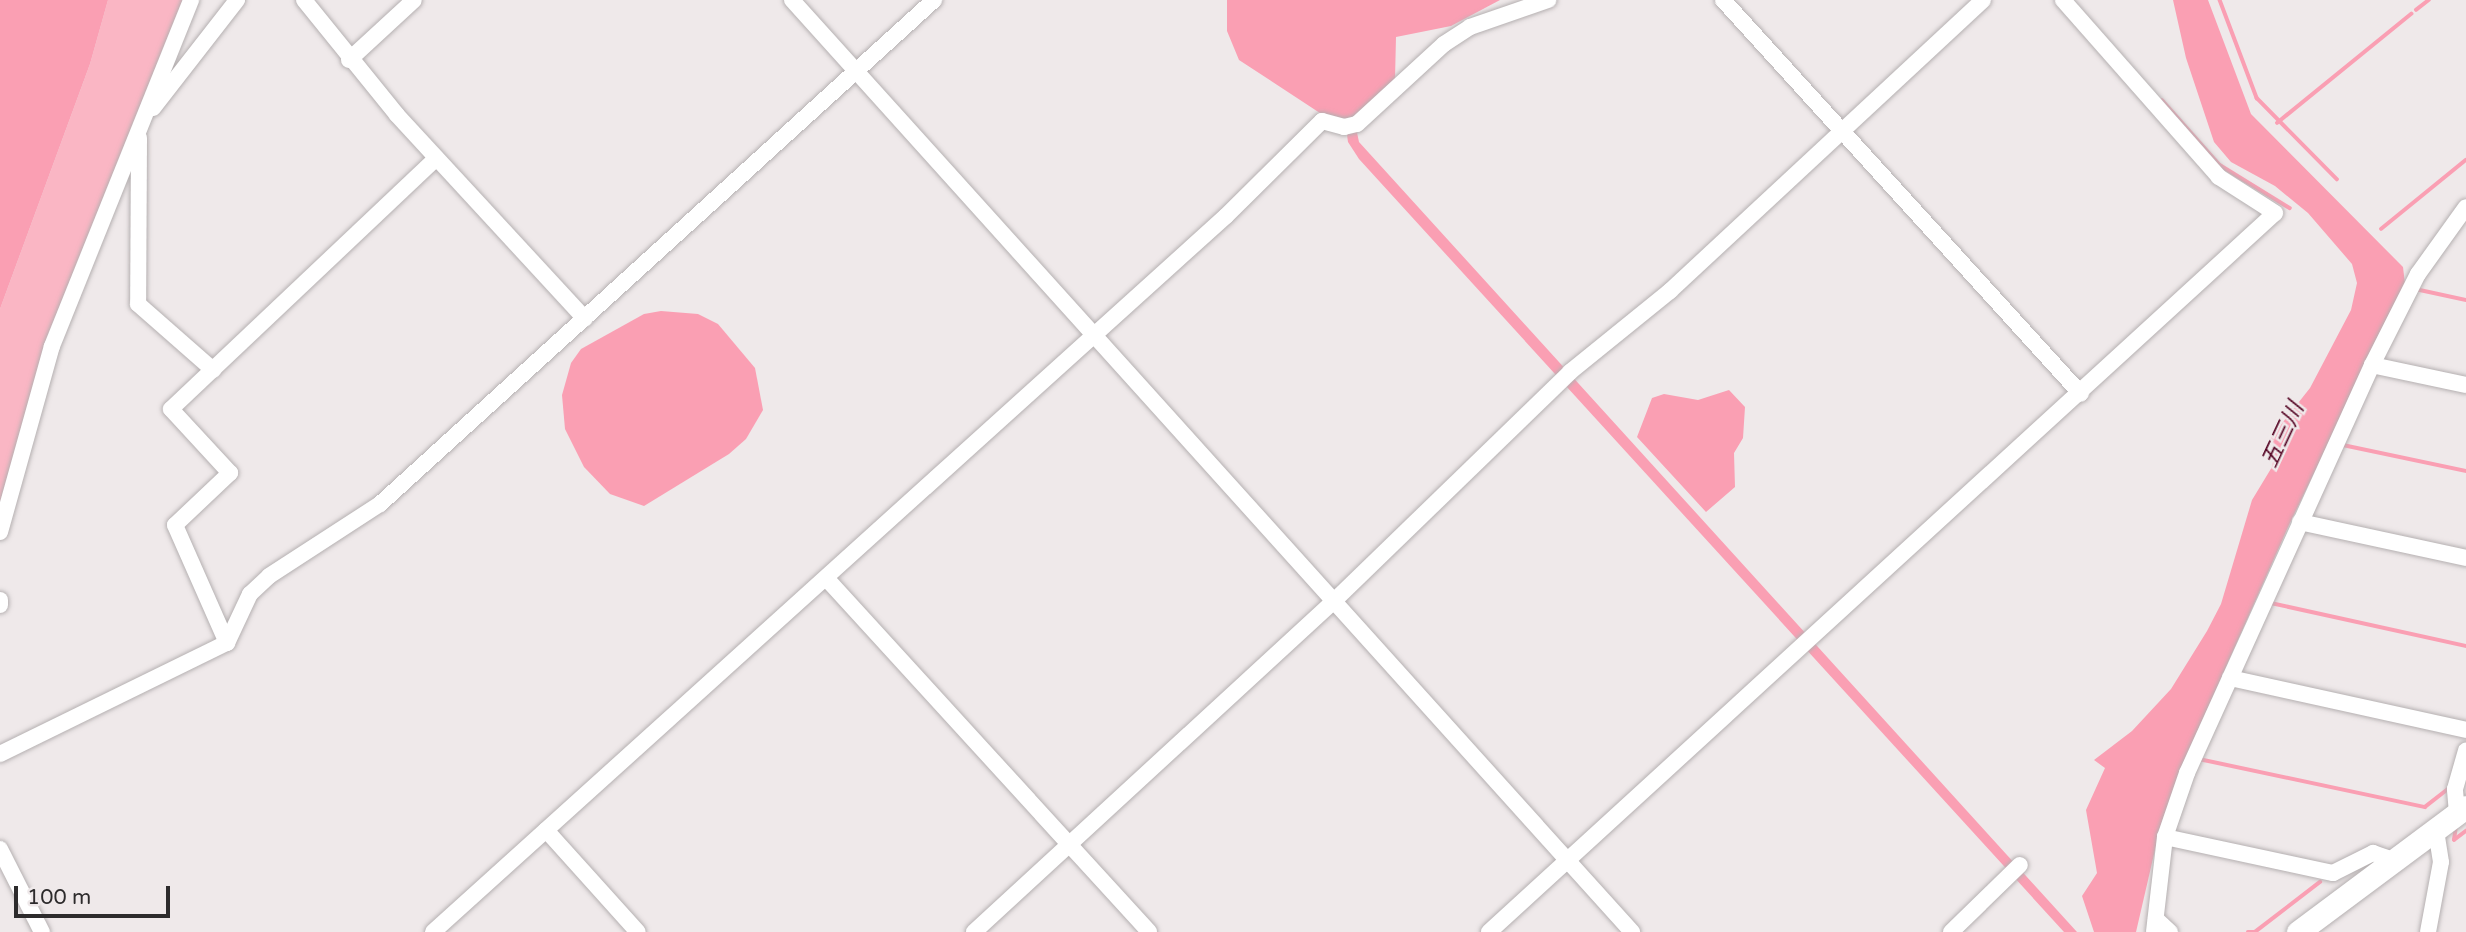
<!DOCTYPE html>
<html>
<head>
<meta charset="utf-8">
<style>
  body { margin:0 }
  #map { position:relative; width:2466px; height:932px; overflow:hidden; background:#efe9ea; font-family:"Varela Round","Noto Sans JP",sans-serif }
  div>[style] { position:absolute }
  .green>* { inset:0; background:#fab6c4 }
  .water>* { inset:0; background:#fa9fb3 }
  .stream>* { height:3.5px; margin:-1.75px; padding:0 1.75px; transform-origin:1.75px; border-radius:1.75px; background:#fa9fb3 }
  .roads { filter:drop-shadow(0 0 2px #b5b0b1) drop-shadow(0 0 2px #b5b0b1) }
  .minor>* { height:16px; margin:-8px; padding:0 8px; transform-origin:8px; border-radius:8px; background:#fff }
  .highway>* { height:23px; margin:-11.5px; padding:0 11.5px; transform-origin:11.5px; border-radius:11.5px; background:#fff }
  span { translate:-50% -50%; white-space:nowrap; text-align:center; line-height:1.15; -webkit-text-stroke:5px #efe9ea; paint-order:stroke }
  .water-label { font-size:23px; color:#550524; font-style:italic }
  .scale { position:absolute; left:14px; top:886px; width:156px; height:32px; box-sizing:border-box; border:4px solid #2d2b2c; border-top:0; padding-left:9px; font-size:21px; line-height:24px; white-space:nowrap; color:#2d2b2c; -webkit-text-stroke:5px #efe9ea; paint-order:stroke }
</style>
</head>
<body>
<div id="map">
  <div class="green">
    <div style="clip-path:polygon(108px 0,185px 0,0 512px,0 309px,90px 64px)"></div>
  </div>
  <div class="water">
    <div style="clip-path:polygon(0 0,108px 0,90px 64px,0 309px)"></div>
    <div style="clip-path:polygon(1227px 0,1500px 0,1451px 26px,1396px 37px,1395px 79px,1354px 118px,1359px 142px,2077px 932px,2064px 932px,1359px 159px,1348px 142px,1345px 121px,1326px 117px,1239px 60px,1227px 31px)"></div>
    <div style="clip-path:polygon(2173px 0,2208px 0,2251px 114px,2403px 267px,2405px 284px,2289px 525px,2182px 766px,2158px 837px,2136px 932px,2094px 932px,2082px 896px,2097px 873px,2086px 810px,2105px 768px,2094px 760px,2132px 731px,2171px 689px,2207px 631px,2221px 604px,2252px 500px,2272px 467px,2274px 457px,2268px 441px,2310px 388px,2351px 310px,2357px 283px,2352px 264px,2308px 213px,2275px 186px,2231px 162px,2214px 142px,2186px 58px)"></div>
    <div style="clip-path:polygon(661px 311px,698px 314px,718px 324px,755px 368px,763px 410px,746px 439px,729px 454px,644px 506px,610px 494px,584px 467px,565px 429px,562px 395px,571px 363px,581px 349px,644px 314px)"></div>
    <div style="clip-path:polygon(1729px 390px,1745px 407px,1743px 438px,1734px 453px,1735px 487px,1706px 512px,1637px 437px,1652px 398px,1664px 394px,1698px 400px)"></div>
  </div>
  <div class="stream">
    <div style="left:2220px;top:0;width:105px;rotate:69.3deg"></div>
    <div style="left:2257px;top:98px;width:114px;rotate:45.4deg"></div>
    <div style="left:2416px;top:10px;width:16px;rotate:-38deg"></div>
    <div style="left:2162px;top:100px;width:87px;rotate:48.3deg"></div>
    <div style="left:2220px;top:165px;width:82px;rotate:31.6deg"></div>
    <div style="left:2277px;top:123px;width:173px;rotate:-39.1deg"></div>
    <div style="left:2381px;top:229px;width:109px;rotate:-39.1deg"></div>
    <div style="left:2420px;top:290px;width:47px;rotate:12.3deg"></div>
    <div style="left:2343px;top:445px;width:126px;rotate:11.9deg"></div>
    <div style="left:2271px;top:603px;width:200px;rotate:12.4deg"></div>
    <div style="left:2199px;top:759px;width:231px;rotate:12deg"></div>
    <div style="left:2425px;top:807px;width:29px;rotate:-38deg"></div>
    <div style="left:2454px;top:840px;width:15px;rotate:-37deg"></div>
    <div style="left:2454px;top:840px;width:15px;rotate:-82deg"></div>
    <div style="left:2248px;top:932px;width:7px"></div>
    <div style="left:2255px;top:932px;width:82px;rotate:-37.6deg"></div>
  </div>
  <div class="roads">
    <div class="minor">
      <div style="left:304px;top:0;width:148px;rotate:51deg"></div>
      <div style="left:397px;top:115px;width:277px;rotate:47.3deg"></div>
      <div style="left:792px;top:0;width:1255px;rotate:47.97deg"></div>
      <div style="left:1723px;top:0;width:532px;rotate:47.74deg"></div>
      <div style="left:349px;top:60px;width:88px;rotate:-42.7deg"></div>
      <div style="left:153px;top:108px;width:137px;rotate:-52.1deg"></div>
      <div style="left:139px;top:138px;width:166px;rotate:90.3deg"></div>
      <div style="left:138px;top:304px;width:100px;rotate:41.3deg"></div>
      <div style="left:2372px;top:365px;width:96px;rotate:12deg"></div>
      <div style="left:2300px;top:522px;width:170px;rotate:12.2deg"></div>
      <div style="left:0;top:532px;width:193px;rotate:-74.4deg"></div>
      <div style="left:52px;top:346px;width:373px;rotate:-68.1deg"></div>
      <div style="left:826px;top:578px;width:479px;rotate:47.6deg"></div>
      <div style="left:0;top:600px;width:5px;rotate:90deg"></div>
      <div style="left:227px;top:643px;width:129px;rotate:-113.8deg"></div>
      <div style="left:175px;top:525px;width:76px;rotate:-43.4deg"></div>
      <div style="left:230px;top:473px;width:87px;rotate:-132.7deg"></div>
      <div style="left:171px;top:409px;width:365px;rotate:-43.4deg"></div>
      <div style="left:2230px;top:678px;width:242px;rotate:12.4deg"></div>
      <div style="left:0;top:754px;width:253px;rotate:-26.1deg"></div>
      <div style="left:227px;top:643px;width:54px;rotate:-64.9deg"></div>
      <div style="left:250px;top:594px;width:26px;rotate:-43deg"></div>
      <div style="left:269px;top:576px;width:132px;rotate:-33deg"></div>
      <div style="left:380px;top:504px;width:749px;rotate:-42.29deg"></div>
      <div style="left:2457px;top:813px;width:24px;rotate:-95deg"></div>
      <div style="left:2455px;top:789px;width:40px;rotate:-74deg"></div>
      <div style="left:546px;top:830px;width:137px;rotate:48deg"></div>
      <div style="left:2165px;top:837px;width:172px;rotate:12.1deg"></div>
      <div style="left:2333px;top:873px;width:45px;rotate:-26.6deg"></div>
      <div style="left:2373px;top:853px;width:21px;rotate:19deg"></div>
      <div style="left:0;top:849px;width:93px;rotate:63.2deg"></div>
      <div style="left:2156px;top:919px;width:19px;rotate:43deg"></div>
      <div style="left:433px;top:932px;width:1068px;rotate:-42.08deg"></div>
      <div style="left:1226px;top:216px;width:135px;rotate:-44.7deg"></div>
      <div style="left:1322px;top:121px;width:23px;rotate:15deg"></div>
      <div style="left:1344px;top:127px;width:13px;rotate:-13deg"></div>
      <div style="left:1357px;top:124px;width:118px;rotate:-42.6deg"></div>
      <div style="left:1444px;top:44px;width:31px;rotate:-33deg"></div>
      <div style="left:1470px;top:27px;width:83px;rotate:-19.1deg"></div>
      <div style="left:974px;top:932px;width:488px;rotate:-42.6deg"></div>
      <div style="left:1333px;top:602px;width:330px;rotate:-44.1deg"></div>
      <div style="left:1570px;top:372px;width:129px;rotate:-39deg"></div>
      <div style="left:1670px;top:291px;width:427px;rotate:-42.9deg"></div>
      <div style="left:1489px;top:932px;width:1065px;rotate:-42.45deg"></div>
      <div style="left:2275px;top:213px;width:67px;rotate:-147.3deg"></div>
      <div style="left:2219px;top:177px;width:236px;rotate:-131.4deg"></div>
      <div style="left:1951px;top:932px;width:96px;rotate:-44.2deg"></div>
      <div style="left:2154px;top:932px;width:96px;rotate:-83.4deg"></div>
      <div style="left:2165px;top:837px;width:68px;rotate:-71deg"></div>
      <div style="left:2187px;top:773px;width:448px;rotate:-65.6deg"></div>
      <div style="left:2372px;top:365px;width:102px;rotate:-63.2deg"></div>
      <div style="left:2418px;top:274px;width:82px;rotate:-54.4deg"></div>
      <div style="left:2428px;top:932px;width:71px;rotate:-79.5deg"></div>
      <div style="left:2441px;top:862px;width:33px;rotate:-99deg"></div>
    </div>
    <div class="highway">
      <div style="left:2298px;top:932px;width:209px;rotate:-36.7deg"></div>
    </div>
  </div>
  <div class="water-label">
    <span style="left:2283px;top:435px;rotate:-65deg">五三川</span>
  </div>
  <div class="scale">100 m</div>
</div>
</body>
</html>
